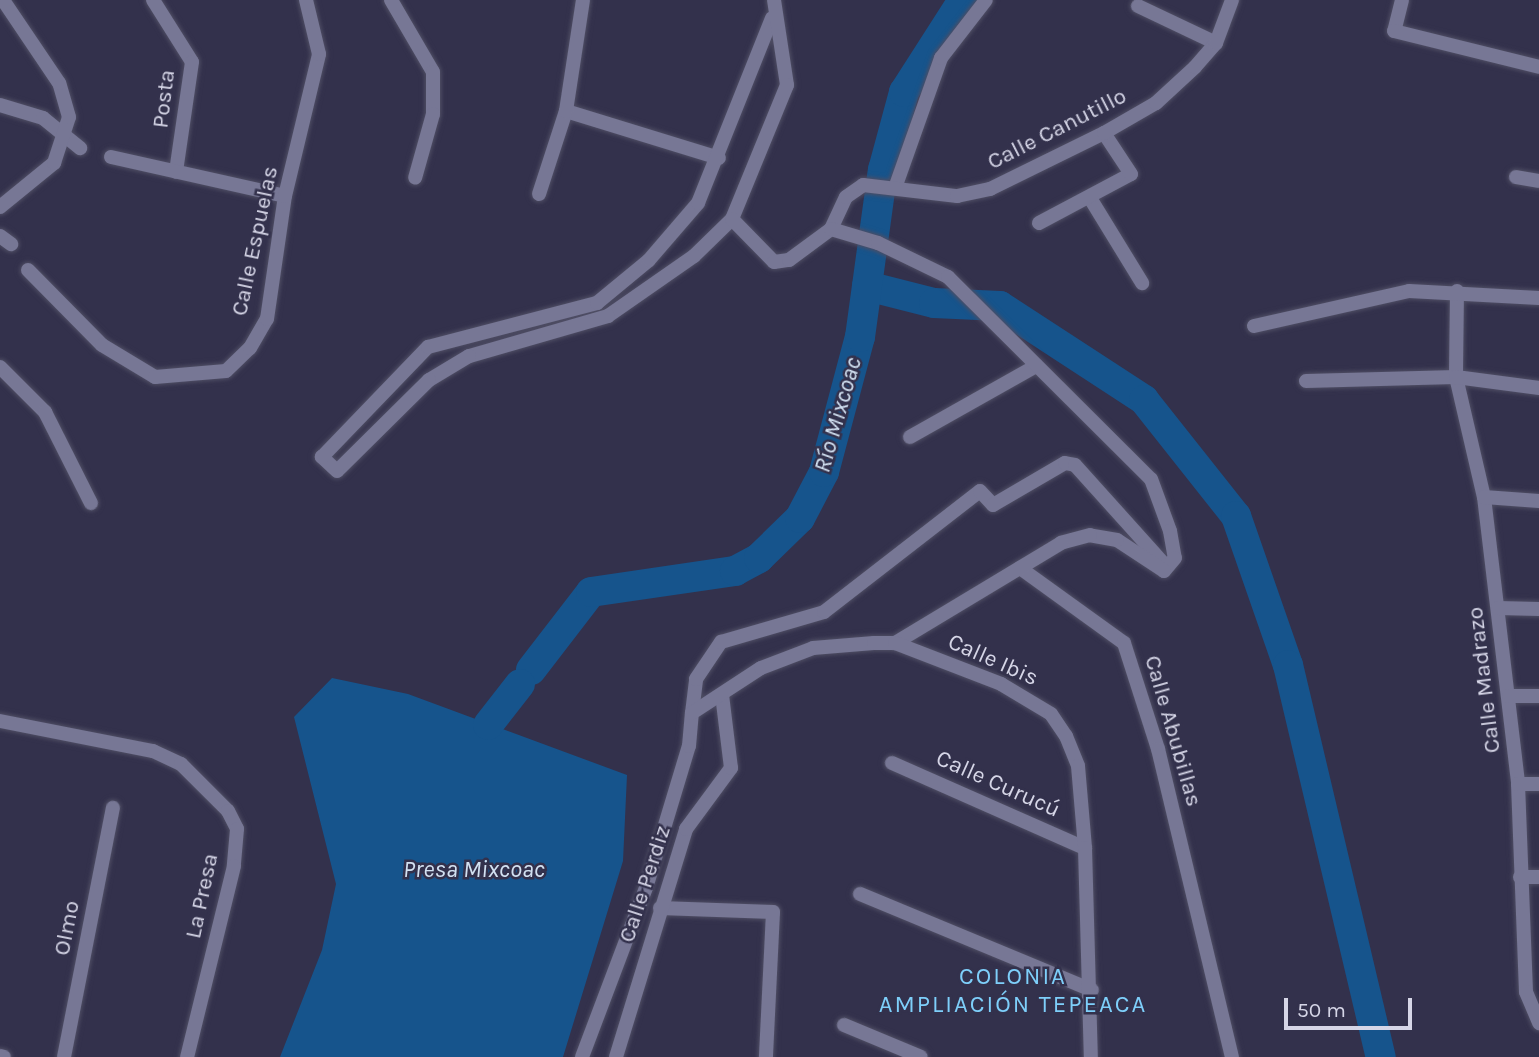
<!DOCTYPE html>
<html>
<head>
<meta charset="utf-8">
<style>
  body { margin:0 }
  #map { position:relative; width:1539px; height:1057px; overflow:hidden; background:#33314c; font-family:Karla,sans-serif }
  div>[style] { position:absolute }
  .water>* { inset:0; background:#16548c }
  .river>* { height:30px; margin:-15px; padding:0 15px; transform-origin:15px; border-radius:15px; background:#16548c }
  .roads { filter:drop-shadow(0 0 2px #4f4e64) drop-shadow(0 0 2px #4f4e64) }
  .minor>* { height:14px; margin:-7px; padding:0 7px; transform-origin:7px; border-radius:7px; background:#777795 }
  .tertiary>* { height:14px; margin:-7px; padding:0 7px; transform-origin:7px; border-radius:7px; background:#777795 }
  span { translate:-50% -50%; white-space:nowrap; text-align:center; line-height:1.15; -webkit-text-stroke:5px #33314c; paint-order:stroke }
  .street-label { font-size:23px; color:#d6d6e7 }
  .water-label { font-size:24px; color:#d2e1f2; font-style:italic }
  .neighbourhood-label { font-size:24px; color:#7ecffa; letter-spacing:2px }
  .scale { position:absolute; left:1284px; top:998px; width:128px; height:32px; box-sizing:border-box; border:4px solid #d6d6e7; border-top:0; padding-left:9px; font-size:21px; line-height:24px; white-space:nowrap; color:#d6d6e7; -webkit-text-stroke:5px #33314c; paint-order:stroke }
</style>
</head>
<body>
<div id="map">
  <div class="water">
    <div style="clip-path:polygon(332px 678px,408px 694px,627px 775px,623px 861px,563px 1057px,280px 1057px,322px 950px,336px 884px,294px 717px)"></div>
  </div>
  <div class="river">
    <div style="left:867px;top:286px;width:69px;rotate:14.2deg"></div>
    <div style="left:934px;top:303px;width:66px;rotate:2.6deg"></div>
    <div style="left:1000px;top:306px;width:172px;rotate:33.1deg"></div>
    <div style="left:1144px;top:400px;width:148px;rotate:51.6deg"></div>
    <div style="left:1236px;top:516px;width:158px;rotate:70.8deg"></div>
    <div style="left:1288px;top:665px;width:403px;rotate:76.7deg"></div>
    <div style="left:531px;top:670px;width:98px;rotate:-52.4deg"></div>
    <div style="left:591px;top:592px;width:146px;rotate:-8.3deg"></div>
    <div style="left:735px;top:571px;width:27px;rotate:-28deg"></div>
    <div style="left:759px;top:558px;width:57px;rotate:-44.3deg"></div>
    <div style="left:800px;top:518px;width:52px;rotate:-62.4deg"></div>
    <div style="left:824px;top:472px;width:140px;rotate:-75.1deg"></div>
    <div style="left:860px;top:337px;width:169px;rotate:-82.2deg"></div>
    <div style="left:883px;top:170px;width:81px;rotate:-74.9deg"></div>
    <div style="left:904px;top:92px;width:109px;rotate:-57.3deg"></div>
    <div style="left:488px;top:725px;width:52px;rotate:-52deg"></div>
  </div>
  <div class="roads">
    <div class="minor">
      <div style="left:153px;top:0;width:73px;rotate:57.8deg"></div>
      <div style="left:192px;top:62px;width:111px;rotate:98.3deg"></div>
      <div style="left:391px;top:0;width:83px;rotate:59.7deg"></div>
      <div style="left:433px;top:72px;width:42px;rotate:90deg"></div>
      <div style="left:433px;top:114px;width:66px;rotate:105.7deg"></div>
      <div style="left:1402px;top:0;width:32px;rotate:104deg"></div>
      <div style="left:1394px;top:31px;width:149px;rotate:13.9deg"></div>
      <div style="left:1138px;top:6px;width:86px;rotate:25.4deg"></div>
      <div style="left:0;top:105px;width:45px;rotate:16.8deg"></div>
      <div style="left:43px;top:118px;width:48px;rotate:39deg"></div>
      <div style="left:566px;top:111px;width:160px;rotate:17.1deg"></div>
      <div style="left:111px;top:157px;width:178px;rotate:12.6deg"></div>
      <div style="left:1516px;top:177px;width:23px;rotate:10deg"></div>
      <div style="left:895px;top:188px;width:138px;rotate:-70.5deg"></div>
      <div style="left:941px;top:58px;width:73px;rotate:-52.2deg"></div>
      <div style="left:539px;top:194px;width:87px;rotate:-72deg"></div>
      <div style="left:566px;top:111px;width:112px;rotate:-81.3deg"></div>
      <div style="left:1090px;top:198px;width:100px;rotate:58.5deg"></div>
      <div style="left:0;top:207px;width:70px;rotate:-39.2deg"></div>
      <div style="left:54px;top:163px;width:48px;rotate:-71.9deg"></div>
      <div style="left:69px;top:117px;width:35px;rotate:-106deg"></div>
      <div style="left:59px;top:83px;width:100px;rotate:-124deg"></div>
      <div style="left:732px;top:219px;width:53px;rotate:135.8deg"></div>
      <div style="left:694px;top:256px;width:105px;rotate:145.1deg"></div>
      <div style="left:608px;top:316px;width:145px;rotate:163.9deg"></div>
      <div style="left:469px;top:356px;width:47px;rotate:149deg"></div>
      <div style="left:429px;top:380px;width:129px;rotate:135.3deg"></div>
      <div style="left:337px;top:471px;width:21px;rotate:-137deg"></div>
      <div style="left:322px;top:457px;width:153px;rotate:-46.1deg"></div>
      <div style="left:428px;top:347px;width:175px;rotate:-14.6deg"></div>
      <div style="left:597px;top:303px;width:67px;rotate:-39.6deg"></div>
      <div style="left:649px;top:260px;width:75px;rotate:-49.3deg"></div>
      <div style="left:698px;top:203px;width:199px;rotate:-68.2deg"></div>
      <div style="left:1039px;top:223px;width:104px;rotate:-28deg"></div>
      <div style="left:1131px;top:174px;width:49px;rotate:-123.4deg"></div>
      <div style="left:831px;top:229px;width:35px;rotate:-65deg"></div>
      <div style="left:846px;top:197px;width:21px;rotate:-35deg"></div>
      <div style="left:863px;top:185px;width:95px;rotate:6.7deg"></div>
      <div style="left:957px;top:196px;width:34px;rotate:-12deg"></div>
      <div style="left:990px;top:189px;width:127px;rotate:-26.2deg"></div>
      <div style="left:1104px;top:133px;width:60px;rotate:-30deg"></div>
      <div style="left:1156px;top:103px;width:53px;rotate:-42.7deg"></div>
      <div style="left:1195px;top:67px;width:32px;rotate:-49deg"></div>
      <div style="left:1216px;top:43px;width:46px;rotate:-69.6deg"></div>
      <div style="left:0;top:236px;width:14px;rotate:36deg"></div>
      <div style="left:28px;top:270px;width:105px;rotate:45.4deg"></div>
      <div style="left:102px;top:345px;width:62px;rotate:31.1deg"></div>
      <div style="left:155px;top:377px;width:71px;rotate:-4.8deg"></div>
      <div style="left:226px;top:371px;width:33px;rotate:-44deg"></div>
      <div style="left:250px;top:348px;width:34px;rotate:-60deg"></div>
      <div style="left:267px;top:319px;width:124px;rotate:-81.7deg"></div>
      <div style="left:285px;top:196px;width:146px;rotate:-76.5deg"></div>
      <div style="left:319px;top:54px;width:56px;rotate:-103.5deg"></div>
      <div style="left:1457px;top:291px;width:86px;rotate:90.7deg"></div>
      <div style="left:1456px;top:377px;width:123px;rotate:76.9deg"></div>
      <div style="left:1484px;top:497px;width:289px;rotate:83.2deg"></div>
      <div style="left:1518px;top:784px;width:208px;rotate:87.8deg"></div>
      <div style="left:1526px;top:992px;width:34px;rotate:67deg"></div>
      <div style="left:1254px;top:326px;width:159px;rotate:-12.7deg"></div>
      <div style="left:1409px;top:291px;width:130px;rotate:3.1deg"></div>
      <div style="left:0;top:367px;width:64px;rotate:45deg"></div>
      <div style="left:45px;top:412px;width:102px;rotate:63.2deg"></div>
      <div style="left:1306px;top:381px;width:150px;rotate:-1.5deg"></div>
      <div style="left:1456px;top:377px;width:84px;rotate:7.5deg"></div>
      <div style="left:910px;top:437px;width:145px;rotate:-29.4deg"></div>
      <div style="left:1484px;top:497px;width:55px;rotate:4.2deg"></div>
      <div style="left:1020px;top:568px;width:128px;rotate:35.8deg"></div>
      <div style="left:1124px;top:643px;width:111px;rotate:72.2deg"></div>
      <div style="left:1158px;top:749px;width:317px;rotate:76.5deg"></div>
      <div style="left:1498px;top:608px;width:41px;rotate:1.4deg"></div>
      <div style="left:1509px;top:696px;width:30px"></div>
      <div style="left:692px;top:713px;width:34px;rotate:-83deg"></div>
      <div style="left:696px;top:679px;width:45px;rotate:-56deg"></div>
      <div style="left:721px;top:642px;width:107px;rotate:-16.2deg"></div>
      <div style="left:824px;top:612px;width:197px;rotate:-37.8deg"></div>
      <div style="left:980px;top:491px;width:19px;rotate:47deg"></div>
      <div style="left:993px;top:505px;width:83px;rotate:-30.3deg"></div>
      <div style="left:1065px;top:463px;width:10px;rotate:11deg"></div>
      <div style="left:1075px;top:465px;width:137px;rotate:48deg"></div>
      <div style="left:0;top:721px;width:156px;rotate:11.1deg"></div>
      <div style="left:153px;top:751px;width:31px;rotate:25deg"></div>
      <div style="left:181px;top:764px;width:66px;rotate:45deg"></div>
      <div style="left:228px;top:811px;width:20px;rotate:63deg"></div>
      <div style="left:237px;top:829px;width:37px;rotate:95deg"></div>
      <div style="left:234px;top:866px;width:197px;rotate:103.8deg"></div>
      <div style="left:892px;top:763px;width:211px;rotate:23.8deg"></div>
      <div style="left:1518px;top:784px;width:21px"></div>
      <div style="left:1520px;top:877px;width:19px"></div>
      <div style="left:860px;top:894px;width:251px;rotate:22.5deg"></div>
      <div style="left:660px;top:908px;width:113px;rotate:2deg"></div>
      <div style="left:773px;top:912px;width:145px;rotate:92.8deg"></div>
      <div style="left:844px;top:1025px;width:83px;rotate:22.6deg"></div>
      <div style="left:0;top:1056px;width:4px;rotate:14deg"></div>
      <div style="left:64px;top:1057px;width:254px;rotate:-78.9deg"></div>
      <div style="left:616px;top:1057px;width:239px;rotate:-72.9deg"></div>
      <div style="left:686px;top:829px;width:76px;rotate:-53.6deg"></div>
      <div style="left:731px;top:768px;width:74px;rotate:-97deg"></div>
    </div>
    <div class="tertiary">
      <div style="left:774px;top:0;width:86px;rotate:81.3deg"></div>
      <div style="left:787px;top:85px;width:145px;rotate:112.3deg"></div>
      <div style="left:732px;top:219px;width:60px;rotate:45.7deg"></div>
      <div style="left:774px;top:262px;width:15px;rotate:-8deg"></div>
      <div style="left:789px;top:260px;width:52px;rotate:-36.4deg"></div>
      <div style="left:831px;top:229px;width:49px;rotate:16.6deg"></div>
      <div style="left:878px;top:243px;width:78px;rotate:25.9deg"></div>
      <div style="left:948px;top:277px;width:286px;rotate:44.9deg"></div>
      <div style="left:1151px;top:479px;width:55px;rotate:69.9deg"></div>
      <div style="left:1170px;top:531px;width:27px;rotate:80deg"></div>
      <div style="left:1175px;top:558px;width:17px;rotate:130deg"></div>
      <div style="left:1164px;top:571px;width:56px;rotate:-146.6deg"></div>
      <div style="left:1117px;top:540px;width:27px;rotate:-170deg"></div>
      <div style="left:1090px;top:535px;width:30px;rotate:165deg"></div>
      <div style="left:1061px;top:543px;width:194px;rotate:148.9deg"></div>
      <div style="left:582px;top:1057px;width:181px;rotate:-69.3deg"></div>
      <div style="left:646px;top:888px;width:148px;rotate:-73.2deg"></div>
      <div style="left:689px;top:746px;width:33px;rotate:-85deg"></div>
      <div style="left:692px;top:713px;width:82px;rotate:-33.1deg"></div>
      <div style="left:761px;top:668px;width:56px;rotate:-21deg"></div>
      <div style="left:813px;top:648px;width:61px;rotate:-4.7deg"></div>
      <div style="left:874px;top:643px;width:21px"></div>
      <div style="left:895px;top:643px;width:114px;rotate:21.1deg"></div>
      <div style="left:1001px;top:684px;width:58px;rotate:31deg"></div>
      <div style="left:1051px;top:714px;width:27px;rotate:56deg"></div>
      <div style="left:1066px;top:736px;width:32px;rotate:68deg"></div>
      <div style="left:1078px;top:766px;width:82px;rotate:85.1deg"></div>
      <div style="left:1085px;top:848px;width:209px;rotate:88.4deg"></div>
    </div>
  </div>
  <div class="street-label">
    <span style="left:164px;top:99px;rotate:-83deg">Posta</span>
    <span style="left:1057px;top:129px;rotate:-27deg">Calle Canutillo</span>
    <span style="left:255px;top:241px;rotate:-78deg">Calle Espuelas</span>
    <span style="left:993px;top:660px;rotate:24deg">Calle Ibis</span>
    <span style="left:1484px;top:680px;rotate:-97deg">Calle Madrazo</span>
    <span style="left:1173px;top:731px;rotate:74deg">Calle Abubillas</span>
    <span style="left:998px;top:784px;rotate:24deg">Calle Curucú</span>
    <span style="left:645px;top:884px;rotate:-72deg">Calle Perdiz</span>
    <span style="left:202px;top:896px;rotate:-78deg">La Presa</span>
    <span style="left:67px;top:928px;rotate:-79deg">Olmo</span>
  </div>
  <div class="water-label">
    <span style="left:838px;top:415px;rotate:-74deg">Río Mixcoac</span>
    <span style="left:474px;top:870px">Presa Mixcoac</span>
  </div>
  <div class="neighbourhood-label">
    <span style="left:1013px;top:991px">COLONIA<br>AMPLIACIÓN TEPEACA</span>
  </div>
  <div class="scale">50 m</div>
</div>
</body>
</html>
